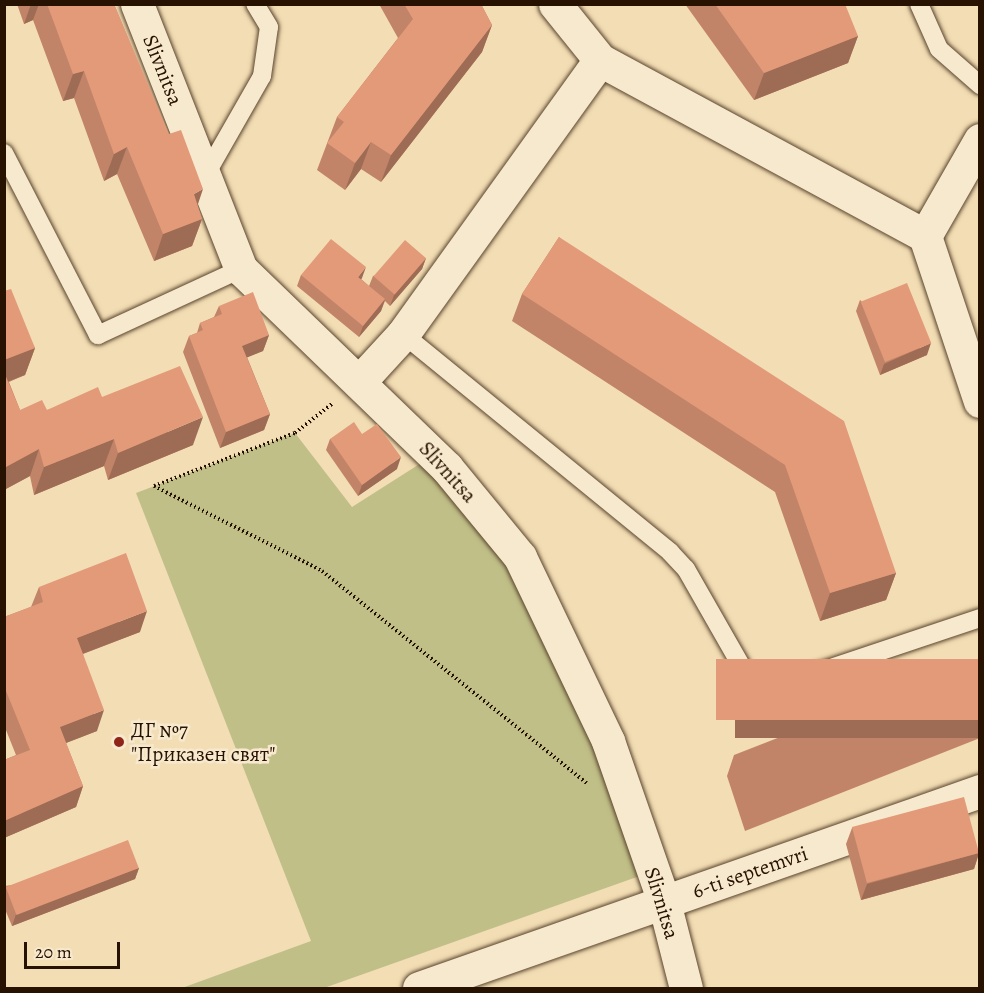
<!DOCTYPE html>
<html>
<head>
<meta charset="utf-8">
<style>
  body { margin:0 }
  #map { position:relative; width:984px; height:993px; overflow:hidden; background:#f2ddb4; font-family:Alegreya,serif }
  div>[style] { position:absolute }
  .green>* { inset:0; background:#c1bf88 }
  .path>* { height:4px; margin-top:-2px; transform-origin:0; background:repeating-linear-gradient(90deg,#271100 0 1.5px,transparent 0 4.5px) }
  .roads { filter:drop-shadow(0 0 2px #5a442d) drop-shadow(0 0 2px #5a442d) }
  .service>* { height:18px; margin:-9px; padding:0 9px; transform-origin:9px; border-radius:9px; background:#f7e9ce }
  .minor>* { height:33px; margin:-16.5px; padding:0 16.5px; transform-origin:16.5px; border-radius:16.5px; background:#f7e9ce }
  .wall>* { inset:0; background:#c28468 }
  .shaded-wall>* { inset:0; background:#9e6c55; transform-origin:0 0 }
  .building>* { inset:0; background:#e29a79; transform-origin:0 0 }
  .dots>* { width:16px; height:16px; translate:-50% -50%; box-sizing:border-box; border:3px solid #f7e9ce; border-radius:50% }
  span { translate:-50% -50%; white-space:nowrap; text-align:center; line-height:1.15; -webkit-text-stroke:5px #f7e9ce; paint-order:stroke }
  .street-label { font-size:21px; color:#271100 }
  .poi-label { font-size:21px; color:#271100 }
  .left { translate:0 -50%; text-align:left }
  .frame { position:absolute; inset:0; border:6px solid #271100; pointer-events:none }
  .scale { position:absolute; left:24px; top:942px; width:96px; height:27px; box-sizing:border-box; border:3px solid #271100; border-top:0; padding-left:8px; font-size:18px; line-height:21px; white-space:nowrap; color:#271100; -webkit-text-stroke:4px #f7e9ce; paint-order:stroke }
</style>
</head>
<body>
<div id="map">
  <div class="green">
    <div style="clip-path:polygon(295px 433px,352px 507px,429px 458px,514px 551px,648px 873px,324px 988px,182px 988px,311px 941px,136px 493px)"></div>
  </div>
  <div class="path">
    <div style="left:154px;top:486px;width:188px;rotate:26.8deg"></div>
    <div style="left:322px;top:571px;width:339px;rotate:38.7deg"></div>
    <div style="left:154px;top:486px;width:151px;rotate:-20.6deg"></div>
    <div style="left:295px;top:433px;width:48px;rotate:-38.3deg"></div>
  </div>
  <div class="roads">
    <div class="service">
      <div style="left:919px;top:4px;width:49px;rotate:66deg"></div>
      <div style="left:939px;top:49px;width:55px;rotate:41.3deg"></div>
      <div style="left:4px;top:153px;width:205px;rotate:62.7deg"></div>
      <div style="left:98px;top:335px;width:157px;rotate:-24.8deg"></div>
      <div style="left:205px;top:176px;width:115px;rotate:-60.3deg"></div>
      <div style="left:262px;top:76px;width:49px;rotate:-81.9deg"></div>
      <div style="left:269px;top:27px;width:27px;rotate:-121deg"></div>
      <div style="left:403px;top:334px;width:345px;rotate:39.2deg"></div>
      <div style="left:670px;top:552px;width:23px;rotate:47deg"></div>
      <div style="left:686px;top:569px;width:129px;rotate:60.3deg"></div>
      <div style="left:750px;top:681px;width:16px;rotate:40deg"></div>
      <div style="left:762px;top:691px;width:230px;rotate:-18.5deg"></div>
    </div>
    <div class="minor">
      <div style="left:137px;top:4px;width:285px;rotate:68.6deg"></div>
      <div style="left:241px;top:269px;width:286px;rotate:44deg"></div>
      <div style="left:447px;top:468px;width:115px;rotate:50.6deg"></div>
      <div style="left:520px;top:557px;width:204px;rotate:64.4deg"></div>
      <div style="left:608px;top:741px;width:170px;rotate:70.8deg"></div>
      <div style="left:664px;top:902px;width:89px;rotate:75.7deg"></div>
      <div style="left:555px;top:4px;width:72px;rotate:51.2deg"></div>
      <div style="left:600px;top:60px;width:370px;rotate:28.4deg"></div>
      <div style="left:980px;top:140px;width:111px;rotate:119.8deg"></div>
      <div style="left:925px;top:236px;width:174px;rotate:71.6deg"></div>
      <div style="left:359px;top:382px;width:65px;rotate:-47.5deg"></div>
      <div style="left:403px;top:334px;width:337px;rotate:-54.3deg"></div>
      <div style="left:419px;top:988px;width:595px;rotate:-19.35deg"></div>
    </div>
  </div>
  <div class="wall">
    <div style="clip-path:polygon(17px 4px,114px 4px,197px 205px,202px 219px,192px 246px,154px 261px,117px 174px,104px 181px,74px 98px,63px 101px,33px 20px,24px 24px)"></div>
    <div style="clip-path:polygon(379px 4px,481px 4px,492px 25px,482px 52px,381px 182px,361px 169px,345px 190px,317px 170px,337px 117px,398px 38px)"></div>
    <div style="clip-path:polygon(685px 4px,777px 4px,778px 6px,858px 36px,848px 63px,754px 100px)"></div>
    <div style="clip-path:polygon(559px 237px,896px 573px,886px 600px,820px 621px,775px 492px,512px 321px,522px 294px)"></div>
    <div style="clip-path:polygon(426px 258px,422px 269px,390px 306px,385px 301px,381px 311px,359px 337px,297px 286px,301px 275px,362px 278px,361px 279px,369px 286px,373px 276px)"></div>
    <div style="clip-path:polygon(4px 291px,35px 348px,25px 375px,9px 382px,20px 410px,47px 410px,102px 397px,193px 445px,108px 480px,104px 466px,34px 495px,30px 476px,4px 490px)"></div>
    <div style="clip-path:polygon(860px 300px,927px 355px,880px 375px,856px 311px)"></div>
    <div style="clip-path:polygon(219px 306px,269px 335px,263px 351px,247px 357px,270px 414px,264px 430px,220px 448px,183px 352px,189px 336px,197px 333px,200px 323px,214px 317px)"></div>
    <div style="clip-path:polygon(362px 434px,397px 469px,358px 496px,326px 450px,330px 439px)"></div>
    <div style="clip-path:polygon(39px 587px,140px 632px,83px 654px,97px 731px,66px 743px,83px 786px,76px 807px,4px 838px,4px 760px,16px 755px,4px 725px,4px 617px,31px 607px)"></div>
    <div style="clip-path:polygon(980px 659px,980px 738px,745px 831px,727px 776px,734px 755px)"></div>
    <div style="clip-path:polygon(852px 828px,979px 853px,974px 869px,861px 900px,846px 844px)"></div>
    <div style="clip-path:polygon(139px 868px,135px 879px,12px 926px,4px 907px,5px 886px)"></div>
  </div>
  <div class="shaded-wall">
    <div style="clip-path:polygon(31px 4px,39px 4px,33px 20px,24px 24px)"></div>
    <div style="clip-path:polygon(492px 25px,482px 52px,381px 182px,391px 155px)"></div>
    <div style="clip-path:polygon(858px 36px,848px 63px,754px 100px,764px 73px)"></div>
    <div style="clip-path:polygon(84px 71px,74px 98px,63px 101px,73px 74px)"></div>
    <div style="clip-path:polygon(371px 142px,361px 169px,345px 190px,355px 163px)"></div>
    <div style="clip-path:polygon(127px 147px,117px 174px,104px 181px,114px 154px)"></div>
    <div style="clip-path:polygon(203px 189px,194px 216px,194px 194px)"></div>
    <div style="clip-path:polygon(202px 219px,192px 246px,154px 261px,163px 234px)"></div>
    <div style="clip-path:polygon(426px 258px,422px 269px,390px 306px,394px 295px)"></div>
    <div style="clip-path:polygon(366px 267px,362px 278px,354px 288px,358px 277px)"></div>
    <div style="clip-path:polygon(385px 299px,381px 311px,359px 337px,363px 326px)"></div>
    <div style="clip-path:polygon(269px 335px,263px 351px,236px 362px,242px 346px)"></div>
    <div style="clip-path:polygon(931px 343px,927px 355px,880px 375px,884px 364px)"></div>
    <div style="clip-path:polygon(35px 348px,25px 375px,4px 383px,4px 360px)"></div>
    <div style="clip-path:polygon(270px 414px,264px 430px,220px 448px,226px 432px)"></div>
    <div style="clip-path:polygon(203px 417px,193px 445px,108px 480px,118px 453px)"></div>
    <div style="clip-path:polygon(114px 439px,104px 466px,34px 495px,44px 467px)"></div>
    <div style="clip-path:polygon(39px 449px,30px 476px,4px 490px,4px 468px)"></div>
    <div style="clip-path:polygon(401px 457px,397px 469px,358px 496px,362px 485px)"></div>
    <div style="clip-path:polygon(896px 573px,886px 600px,820px 621px,830px 593px)"></div>
    <div style="clip-path:polygon(147px 611px,140px 632px,69px 659px,77px 638px)"></div>
    <div style="clip-path:polygon(104px 710px,97px 731px,53px 748px,60px 727px)"></div>
    <div style="left:980px;top:720px;width:18px;height:245px;rotate:90deg"></div>
    <div style="clip-path:polygon(83px 786px,76px 807px,4px 838px,4px 821px)"></div>
    <div style="clip-path:polygon(979px 853px,974px 869px,861px 900px,867px 884px)"></div>
    <div style="clip-path:polygon(139px 868px,135px 879px,12px 926px,16px 914px)"></div>
  </div>
  <div class="building">
    <div style="clip-path:polygon(47px 4px,114px 4px,169px 134px,181px 130px,203px 189px,194px 194px,202px 219px,163px 234px,127px 147px,114px 154px,84px 71px,73px 74px)"></div>
    <div style="clip-path:polygon(404px 4px,481px 4px,492px 25px,391px 155px,371px 142px,355px 163px,327px 143px,344px 122px,337px 117px,413px 19px)"></div>
    <div style="clip-path:polygon(715px 4px,777px 4px,778px 6px,782px 4px,845px 4px,858px 36px,764px 73px)"></div>
    <div style="clip-path:polygon(559px 237px,844px 421px,896px 573px,830px 593px,785px 465px,522px 294px)"></div>
    <div style="clip-path:polygon(331px 239px,366px 267px,358px 277px,385px 299px,363px 326px,301px 275px)"></div>
    <div style="left:405px;top:240px;width:28px;height:48px;rotate:41deg"></div>
    <div style="left:907px;top:283px;width:65px;height:50px;rotate:68deg"></div>
    <div style="clip-path:polygon(11px 289px,35px 348px,4px 360px,4px 291px)"></div>
    <div style="clip-path:polygon(253px 292px,269px 335px,242px 346px,270px 414px,226px 432px,189px 336px,203px 330px,200px 323px,222px 314px,219px 306px)"></div>
    <div style="clip-path:polygon(180px 366px,203px 417px,118px 453px,114px 439px,44px 467px,39px 449px,4px 468px,4px 372px,20px 410px,42px 400px,47px 410px,98px 387px,102px 397px)"></div>
    <div style="clip-path:polygon(354px 422px,362px 434px,377px 424px,401px 457px,362px 485px,330px 439px)"></div>
    <div style="clip-path:polygon(126px 553px,147px 611px,77px 638px,104px 710px,60px 727px,83px 786px,4px 821px,4px 760px,30px 750px,4px 686px,4px 617px,43px 602px,39px 587px)"></div>
    <div style="left:980px;top:659px;width:61px;height:264px;rotate:90deg"></div>
    <div style="left:964px;top:797px;width:58px;height:116px;rotate:75deg"></div>
    <div style="left:128px;top:840px;width:30px;height:131px;rotate:69deg"></div>
  </div>
  <div class="dots">
    <div style="left:119px;top:742px;background:#8f2418"></div>
  </div>
  <div class="street-label">
    <span style="left:163px;top:70px;rotate:68deg">Slivnitsa</span>
    <span style="left:448px;top:472px;rotate:48deg">Slivnitsa</span>
    <span style="left:750px;top:872px;rotate:-19deg">6-ti septemvri</span>
    <span style="left:662px;top:903px;rotate:73deg">Slivnitsa</span>
  </div>
  <div class="poi-label">
    <span class="left" style="left:131px;top:742px">ДГ №7<br>"Приказен свят"</span>
  </div>
  <div class="frame"></div>
  <div class="scale">20 m</div>
</div>
</body>
</html>
